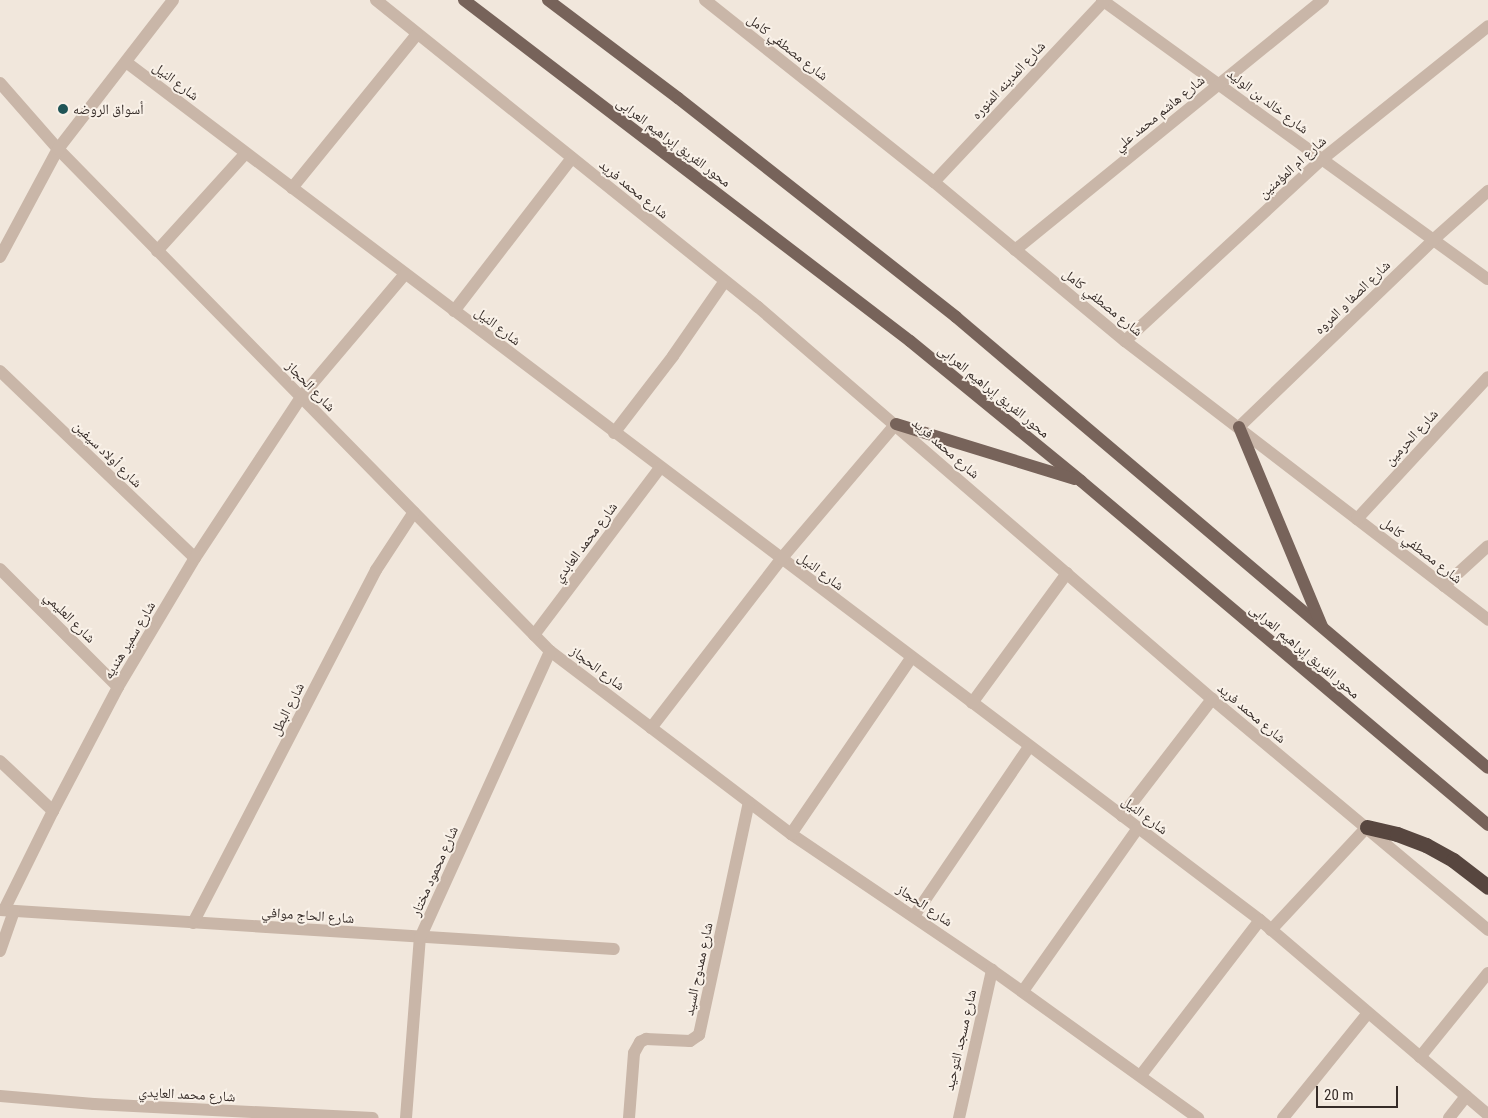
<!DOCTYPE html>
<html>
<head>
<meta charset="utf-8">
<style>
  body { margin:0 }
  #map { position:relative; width:1488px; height:1118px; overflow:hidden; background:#f1e7dc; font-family:"Roboto Condensed","Noto Naskh Arabic",sans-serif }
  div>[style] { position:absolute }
  .minor>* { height:12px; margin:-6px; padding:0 6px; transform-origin:6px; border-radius:6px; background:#c9b6a8 }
  .major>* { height:12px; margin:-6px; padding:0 6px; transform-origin:6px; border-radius:6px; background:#77635a }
  .highway>* { height:15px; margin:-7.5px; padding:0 7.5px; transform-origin:7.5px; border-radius:7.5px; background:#57463f }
  .dots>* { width:14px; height:14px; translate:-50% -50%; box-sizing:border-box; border:2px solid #f9f1e8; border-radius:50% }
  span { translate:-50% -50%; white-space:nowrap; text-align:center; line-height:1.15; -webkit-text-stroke:4px #f9f1e8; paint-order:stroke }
  .street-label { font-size:14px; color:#362c28 }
  .poi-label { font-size:14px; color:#362c28 }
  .left { translate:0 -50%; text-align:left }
  .scale { position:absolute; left:1316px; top:1086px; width:82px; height:22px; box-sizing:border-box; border:2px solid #362c28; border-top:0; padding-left:6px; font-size:15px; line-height:18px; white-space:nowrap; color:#362c28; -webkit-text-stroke:4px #f9f1e8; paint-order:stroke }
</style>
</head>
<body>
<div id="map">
  <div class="minor">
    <div style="left:376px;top:0;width:490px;rotate:38.8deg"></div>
    <div style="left:758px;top:307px;width:600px;rotate:40.81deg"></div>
    <div style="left:1212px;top:699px;width:360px;rotate:39.9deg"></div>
    <div style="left:705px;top:0;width:293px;rotate:38.5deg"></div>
    <div style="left:934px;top:182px;width:249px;rotate:39.8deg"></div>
    <div style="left:1125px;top:341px;width:458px;rotate:37.5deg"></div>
    <div style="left:1102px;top:0;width:476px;rotate:35.9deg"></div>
    <div style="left:126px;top:62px;width:1422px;rotate:37.11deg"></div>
    <div style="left:1260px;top:920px;width:300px;rotate:40.5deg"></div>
    <div style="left:0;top:83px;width:88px;rotate:48.7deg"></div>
    <div style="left:58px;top:149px;width:703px;rotate:45.58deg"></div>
    <div style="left:550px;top:651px;width:303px;rotate:37.2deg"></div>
    <div style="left:791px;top:834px;width:243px;rotate:34.1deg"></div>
    <div style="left:992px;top:970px;width:254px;rotate:35.7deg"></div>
    <div style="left:934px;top:182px;width:250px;rotate:-46.8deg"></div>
    <div style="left:292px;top:188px;width:198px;rotate:-50.9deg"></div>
    <div style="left:1015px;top:250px;width:397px;rotate:-39.1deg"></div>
    <div style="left:157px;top:251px;width:132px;rotate:-47.8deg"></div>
    <div style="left:0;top:257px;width:123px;rotate:-61.8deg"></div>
    <div style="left:58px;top:149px;width:188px;rotate:-52.3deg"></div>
    <div style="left:454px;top:311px;width:193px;rotate:-52.4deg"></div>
    <div style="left:1125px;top:341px;width:267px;rotate:-42.7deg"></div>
    <div style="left:1321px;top:160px;width:214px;rotate:-38.7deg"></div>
    <div style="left:0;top:371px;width:270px;rotate:43.8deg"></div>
    <div style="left:1239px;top:427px;width:269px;rotate:-43.9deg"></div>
    <div style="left:1433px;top:240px;width:74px;rotate:-41.7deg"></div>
    <div style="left:614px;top:433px;width:97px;rotate:-52.5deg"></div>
    <div style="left:673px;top:356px;width:91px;rotate:-55.3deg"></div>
    <div style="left:1357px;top:519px;width:193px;rotate:-47.3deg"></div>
    <div style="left:0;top:569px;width:167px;rotate:45deg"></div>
    <div style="left:1444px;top:586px;width:59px;rotate:-42.3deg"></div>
    <div style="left:534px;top:635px;width:209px;rotate:-53deg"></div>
    <div style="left:972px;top:703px;width:161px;rotate:-53.8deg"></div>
    <div style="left:651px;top:728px;width:213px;rotate:-52.4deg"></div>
    <div style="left:781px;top:559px;width:177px;rotate:-49.6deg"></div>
    <div style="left:0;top:761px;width:73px;rotate:43.3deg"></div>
    <div style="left:1122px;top:816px;width:148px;rotate:-52.4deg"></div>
    <div style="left:791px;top:834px;width:213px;rotate:-55.7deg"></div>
    <div style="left:0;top:910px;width:615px;rotate:3.63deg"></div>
    <div style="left:4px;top:910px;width:110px;rotate:-63.7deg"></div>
    <div style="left:53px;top:811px;width:140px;rotate:-62.3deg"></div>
    <div style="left:118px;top:687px;width:150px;rotate:-59.2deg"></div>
    <div style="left:195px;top:558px;width:193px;rotate:-56.6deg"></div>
    <div style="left:301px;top:397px;width:161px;rotate:-49.8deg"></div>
    <div style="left:914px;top:916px;width:204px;rotate:-55.8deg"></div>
    <div style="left:193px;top:923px;width:398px;rotate:-62.6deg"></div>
    <div style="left:376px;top:570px;width:69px;rotate:-56.8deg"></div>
    <div style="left:1271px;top:930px;width:141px;rotate:-47deg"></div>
    <div style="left:0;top:951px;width:42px;rotate:-70.7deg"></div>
    <div style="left:1023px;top:991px;width:199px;rotate:-54.8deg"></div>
    <div style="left:1420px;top:1057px;width:108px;rotate:-51deg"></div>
    <div style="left:1141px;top:1075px;width:195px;rotate:-52.5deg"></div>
    <div style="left:0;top:1096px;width:94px;rotate:4.9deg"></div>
    <div style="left:94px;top:1104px;width:279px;rotate:2.9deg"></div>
    <div style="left:406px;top:1118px;width:181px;rotate:-85.6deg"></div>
    <div style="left:420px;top:938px;width:315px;rotate:-65.6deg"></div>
    <div style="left:629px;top:1118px;width:65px;rotate:-85.6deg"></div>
    <div style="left:634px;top:1053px;width:13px;rotate:-61deg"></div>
    <div style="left:640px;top:1042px;width:7px;rotate:-27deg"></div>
    <div style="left:646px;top:1039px;width:44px;rotate:2.6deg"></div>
    <div style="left:690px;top:1041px;width:11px;rotate:-34deg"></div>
    <div style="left:699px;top:1035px;width:238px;rotate:-77.9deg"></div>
    <div style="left:959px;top:1118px;width:152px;rotate:-77.4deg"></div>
    <div style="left:1283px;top:1118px;width:135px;rotate:-51deg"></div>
    <div style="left:1449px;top:1118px;width:28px;rotate:-52deg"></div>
  </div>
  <div class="major">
    <div style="left:464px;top:0;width:561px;rotate:37.4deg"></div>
    <div style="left:910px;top:341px;width:221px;rotate:39.3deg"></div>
    <div style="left:1081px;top:481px;width:533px;rotate:40.2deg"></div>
    <div style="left:548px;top:0;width:163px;rotate:37deg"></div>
    <div style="left:678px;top:98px;width:354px;rotate:38.2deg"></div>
    <div style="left:956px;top:317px;width:697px;rotate:40.29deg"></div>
    <div style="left:896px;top:424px;width:187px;rotate:17.1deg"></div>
    <div style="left:1239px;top:427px;width:216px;rotate:67.4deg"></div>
  </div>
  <div class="highway">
    <div style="left:1367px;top:827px;width:31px;rotate:13deg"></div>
    <div style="left:1397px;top:834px;width:31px;rotate:21deg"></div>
    <div style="left:1426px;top:845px;width:31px;rotate:29deg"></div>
    <div style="left:1453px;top:860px;width:44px;rotate:37.6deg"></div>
  </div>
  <div class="dots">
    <div style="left:63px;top:109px;background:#1f5456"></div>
  </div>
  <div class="street-label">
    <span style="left:788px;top:47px;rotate:38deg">شارع مصطفي كامل</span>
    <span style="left:1008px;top:80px;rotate:-47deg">شارع المدينه المنوره</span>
    <span style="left:176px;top:81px;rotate:37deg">شارع النيل</span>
    <span style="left:1268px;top:101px;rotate:37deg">شارع خالد بن الوليد</span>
    <span style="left:1159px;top:113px;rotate:-39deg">شارع هاشم محمد علي</span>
    <span style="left:674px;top:142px;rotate:37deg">محور الفريق إبراهيم العرابى</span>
    <span style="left:1292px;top:167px;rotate:-42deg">شارع ام المؤمنين</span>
    <span style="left:634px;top:189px;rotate:39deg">شارع محمد فريد</span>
    <span style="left:1352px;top:297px;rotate:-44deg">شارع الصفا و المروه</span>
    <span style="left:1103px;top:302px;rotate:39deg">شارع مصطفي كامل</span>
    <span style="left:498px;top:326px;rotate:37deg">شارع النيل</span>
    <span style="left:311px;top:386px;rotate:46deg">شارع الحجاز</span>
    <span style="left:994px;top:391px;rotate:39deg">محور الفريق إبراهيم العرابى</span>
    <span style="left:1411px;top:437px;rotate:-47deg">شارع الحرمين</span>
    <span style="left:946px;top:448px;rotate:41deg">شارع محمد فريد</span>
    <span style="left:108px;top:454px;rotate:44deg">شارع أولاد سيفين</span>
    <span style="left:585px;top:542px;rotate:-53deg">شارع محمد العابدي</span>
    <span style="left:1422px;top:550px;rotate:38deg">شارع مصطفي كامل</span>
    <span style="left:821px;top:571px;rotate:37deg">شارع النيل</span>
    <span style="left:70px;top:617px;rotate:45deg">شارع العليمي</span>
    <span style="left:129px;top:640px;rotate:-59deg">شارع سمير هنديه</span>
    <span style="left:1305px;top:651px;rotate:40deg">محور الفريق إبراهيم العرابى</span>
    <span style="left:598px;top:668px;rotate:37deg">شارع الحجاز</span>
    <span style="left:287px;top:709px;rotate:-63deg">شارع البطل</span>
    <span style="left:1252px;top:713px;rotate:40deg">شارع محمد فريد</span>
    <span style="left:1145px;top:815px;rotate:37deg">شارع النيل</span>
    <span style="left:434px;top:871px;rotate:-66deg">شارع محمود مختار</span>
    <span style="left:925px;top:905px;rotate:34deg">شارع الحجاز</span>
    <span style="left:308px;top:915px;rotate:4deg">شارع الحاج موافي</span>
    <span style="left:698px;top:969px;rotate:-78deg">شارع ممدوح السيد</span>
    <span style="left:960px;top:1040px;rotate:-77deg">شارع مسجد التوحيد</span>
    <span style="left:187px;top:1094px;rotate:3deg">شارع محمد العايدي</span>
  </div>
  <div class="poi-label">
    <span class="left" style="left:73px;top:109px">أسواق الروضه</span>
  </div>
  <div class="scale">20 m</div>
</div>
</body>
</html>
